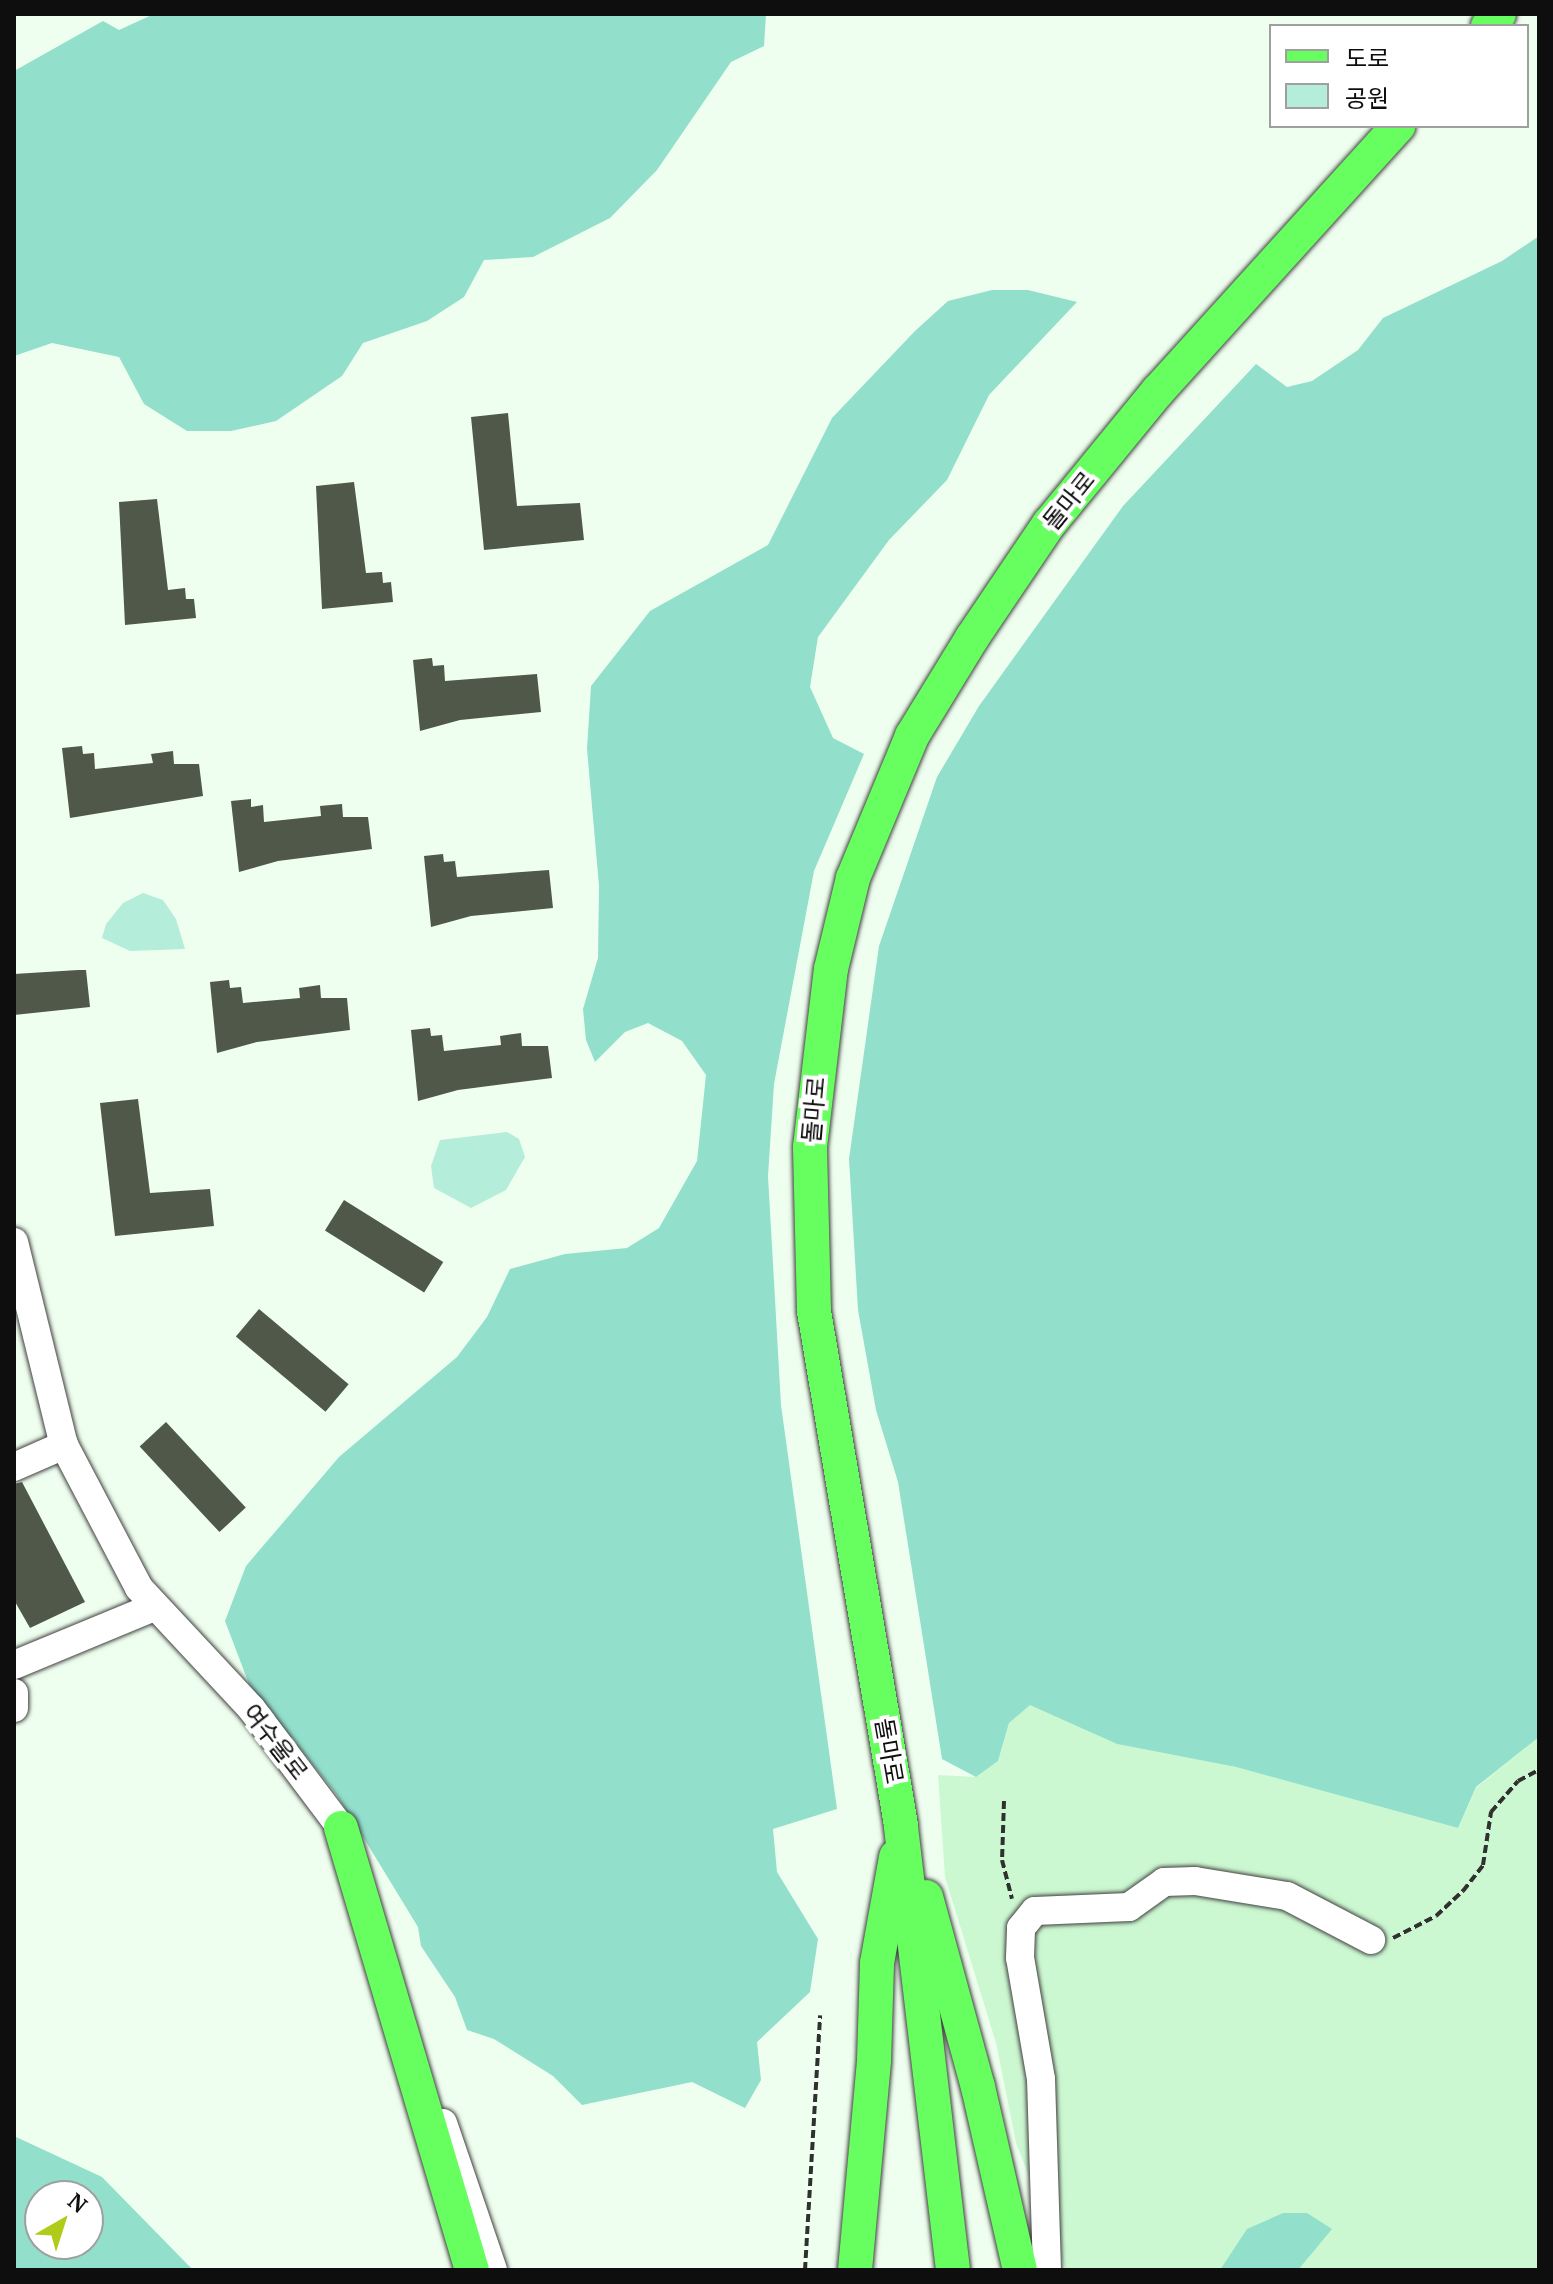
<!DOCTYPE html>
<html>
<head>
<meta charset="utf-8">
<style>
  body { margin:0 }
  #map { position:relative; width:1553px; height:2284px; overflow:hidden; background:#efffef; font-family:"PT Serif","Noto Sans KR",serif }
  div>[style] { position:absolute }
  .farmland>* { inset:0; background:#ccf8d1 }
  .green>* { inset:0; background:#b5eddb }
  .forest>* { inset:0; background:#92dfcc }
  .building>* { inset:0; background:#4f5849; transform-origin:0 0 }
  .path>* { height:4px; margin-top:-2px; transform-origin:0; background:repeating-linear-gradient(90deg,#303030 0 8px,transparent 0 12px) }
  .roads { filter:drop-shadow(0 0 2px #414141) drop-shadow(0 0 2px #414141) }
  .minor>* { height:28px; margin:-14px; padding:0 14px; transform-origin:14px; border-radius:14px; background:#fff }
  .major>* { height:34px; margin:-17px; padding:0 17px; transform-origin:17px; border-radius:17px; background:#67ff5f }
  span { translate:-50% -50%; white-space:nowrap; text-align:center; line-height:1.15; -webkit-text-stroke:8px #fff; paint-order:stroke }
  .street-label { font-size:24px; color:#0e0e0e }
  .frame { position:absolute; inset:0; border:16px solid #0e0e0e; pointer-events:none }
  .legend { position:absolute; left:1269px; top:24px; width:260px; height:104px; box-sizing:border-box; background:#fff; border:2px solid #9f9f9f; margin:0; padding:10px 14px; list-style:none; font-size:24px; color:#0e0e0e }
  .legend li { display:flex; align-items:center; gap:16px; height:40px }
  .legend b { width:40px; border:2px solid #9f9f9f }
  .north { position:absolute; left:24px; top:2180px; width:80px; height:80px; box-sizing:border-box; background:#fff; border:2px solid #9f9f9f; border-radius:50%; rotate:39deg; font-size:22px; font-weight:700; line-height:32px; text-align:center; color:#0e0e0e }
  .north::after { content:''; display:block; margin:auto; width:28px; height:36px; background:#b0cb19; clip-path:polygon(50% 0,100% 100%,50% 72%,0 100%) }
</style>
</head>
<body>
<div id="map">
  <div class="farmland">
    <div style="clip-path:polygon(1030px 1704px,1117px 1744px,1236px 1767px,1458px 1828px,1476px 1788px,1539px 1737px,1539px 2270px,1298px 2270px,1304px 2261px,1220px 2270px,1066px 2270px,1016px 2143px,996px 2043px,945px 1877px,938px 1775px,976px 1777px,998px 1761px,1009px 1723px)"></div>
  </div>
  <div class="green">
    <div style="clip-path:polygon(143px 893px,163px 900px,176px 919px,185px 949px,130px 951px,102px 938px,106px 924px,123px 903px)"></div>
    <div style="clip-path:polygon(507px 1132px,519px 1139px,525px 1157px,506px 1190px,471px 1208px,434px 1188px,431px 1166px,440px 1140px)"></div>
  </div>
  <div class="forest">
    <div style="clip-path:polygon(154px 14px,766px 14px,764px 46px,731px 62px,657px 170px,610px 218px,533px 257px,484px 260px,464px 297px,427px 321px,363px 343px,342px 376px,276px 421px,231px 431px,187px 431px,144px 404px,119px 357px,52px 343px,14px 356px,14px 71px,103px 21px,119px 30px)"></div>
    <div style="clip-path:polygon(1539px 236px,1539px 1737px,1476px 1787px,1458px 1828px,1236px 1767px,1117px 1744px,1030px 1705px,1009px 1723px,998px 1761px,976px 1777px,942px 1759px,898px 1482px,876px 1410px,858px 1310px,849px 1159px,879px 946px,937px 777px,979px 706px,1123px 506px,1256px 364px,1287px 387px,1312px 381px,1358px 350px,1383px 318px,1502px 261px)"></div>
    <div style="clip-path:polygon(992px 290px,1028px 290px,1077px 302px,989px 395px,947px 480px,889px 540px,818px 637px,810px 687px,833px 738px,864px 754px,814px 871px,774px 1084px,768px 1176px,781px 1405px,837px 1809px,773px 1829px,777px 1872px,818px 1939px,810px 1992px,757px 2042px,761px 2080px,745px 2108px,692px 2082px,582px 2105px,553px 2076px,494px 2039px,467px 2030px,455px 1997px,421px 1946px,418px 1927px,368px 1845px,336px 1794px,249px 1684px,225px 1621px,246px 1566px,339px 1457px,457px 1357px,487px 1317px,510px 1269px,565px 1254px,627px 1248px,659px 1228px,697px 1161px,706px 1075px,682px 1041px,648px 1023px,625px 1032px,595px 1062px,586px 1040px,583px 1009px,598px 958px,599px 886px,587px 749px,591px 686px,650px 611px,768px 545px,832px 418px,915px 331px,948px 301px)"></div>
    <div style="clip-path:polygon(evenodd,14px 2136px,102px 2177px,193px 2270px,14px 2270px,14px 2136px,88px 2196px,88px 2244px,40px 2244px,40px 2196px,88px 2196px)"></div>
    <div style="clip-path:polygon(1283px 2213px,1307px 2213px,1332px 2229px,1298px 2270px,1220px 2270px,1247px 2229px)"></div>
  </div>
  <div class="building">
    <div style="clip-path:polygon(508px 413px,517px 506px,580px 503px,584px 540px,484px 550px,471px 417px)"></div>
    <div style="clip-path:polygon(354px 482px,366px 573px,382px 572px,383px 583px,391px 582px,393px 602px,322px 609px,316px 486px)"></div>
    <div style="clip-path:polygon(157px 499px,168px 590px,185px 588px,186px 599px,194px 599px,196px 618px,125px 625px,119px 502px)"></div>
    <div style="clip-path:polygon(432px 658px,433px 666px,444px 665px,445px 681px,537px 674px,541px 712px,460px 720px,420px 731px,413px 660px)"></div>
    <div style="clip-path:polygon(82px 746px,83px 754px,94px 753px,95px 769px,153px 763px,151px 754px,173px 751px,174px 764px,199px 764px,203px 796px,70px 818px,62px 748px)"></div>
    <div style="clip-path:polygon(251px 799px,251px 807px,263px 805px,264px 822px,321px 816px,320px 806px,342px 804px,343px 817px,368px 817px,372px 849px,278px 861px,239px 872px,231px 801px)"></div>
    <div style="clip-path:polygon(443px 854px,444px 862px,455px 861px,457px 877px,549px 870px,553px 908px,471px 916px,431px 927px,424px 856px)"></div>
    <div style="clip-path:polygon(78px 970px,86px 970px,90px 1007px,14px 1015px,14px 974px)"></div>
    <div style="clip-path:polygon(229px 980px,230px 988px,241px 987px,243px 1003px,300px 998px,299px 988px,320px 985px,321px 998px,347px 998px,350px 1030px,257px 1042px,217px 1053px,210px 982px)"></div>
    <div style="clip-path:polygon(430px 1028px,431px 1036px,442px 1035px,444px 1051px,501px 1045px,500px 1036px,521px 1033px,522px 1046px,548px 1046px,552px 1078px,458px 1090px,418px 1101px,411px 1030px)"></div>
    <div style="clip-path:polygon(138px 1099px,150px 1193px,210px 1189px,214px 1226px,115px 1236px,100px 1103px)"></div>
    <div style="left:344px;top:1200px;width:117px;height:36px;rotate:32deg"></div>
    <div style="left:259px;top:1309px;width:117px;height:36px;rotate:40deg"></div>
    <div style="left:166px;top:1422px;width:117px;height:36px;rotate:47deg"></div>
    <div style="clip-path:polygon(22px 1482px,85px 1602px,30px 1628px,14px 1600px,14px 1484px)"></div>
  </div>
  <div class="path">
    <div style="left:1004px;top:1801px;width:59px;rotate:91.9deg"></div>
    <div style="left:1002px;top:1860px;width:40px;rotate:75.6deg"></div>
    <div style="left:1393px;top:1938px;width:48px;rotate:-27.1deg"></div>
    <div style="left:1436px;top:1916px;width:37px;rotate:-43deg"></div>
    <div style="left:1463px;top:1891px;width:33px;rotate:-52deg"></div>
    <div style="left:1483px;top:1865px;width:54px;rotate:-81.4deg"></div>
    <div style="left:1491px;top:1812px;width:41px;rotate:-48.9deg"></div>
    <div style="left:1518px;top:1781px;width:24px;rotate:-28deg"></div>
    <div style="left:805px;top:2270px;width:255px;rotate:-86.6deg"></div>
  </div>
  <div class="roads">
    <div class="minor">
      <div style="left:14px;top:1242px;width:209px;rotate:76.2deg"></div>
      <div style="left:64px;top:1445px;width:161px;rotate:62.3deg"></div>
      <div style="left:139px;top:1588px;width:164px;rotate:47deg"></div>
      <div style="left:251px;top:1708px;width:150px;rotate:53.1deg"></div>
      <div style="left:341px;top:1828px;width:22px;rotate:69deg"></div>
      <div style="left:14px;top:1467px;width:55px;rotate:-23.7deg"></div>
      <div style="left:14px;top:1665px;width:152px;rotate:-22.5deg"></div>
      <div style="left:14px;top:1693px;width:15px;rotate:90deg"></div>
      <div style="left:443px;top:2123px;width:155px;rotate:71.2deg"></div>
      <div style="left:1047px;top:2270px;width:191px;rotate:-91.8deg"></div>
      <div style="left:1041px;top:2079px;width:123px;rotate:-99.8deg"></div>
      <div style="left:1020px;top:1958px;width:30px;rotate:-88deg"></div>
      <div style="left:1021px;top:1928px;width:22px;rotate:-51deg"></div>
      <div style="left:1035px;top:1911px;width:94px;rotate:-2.4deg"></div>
      <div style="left:1129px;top:1907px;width:43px;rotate:-35.5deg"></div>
      <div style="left:1164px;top:1882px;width:31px;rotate:-2deg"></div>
      <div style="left:1195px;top:1881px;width:93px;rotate:9.3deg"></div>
      <div style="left:1287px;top:1896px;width:95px;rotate:27.6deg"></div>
    </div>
    <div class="major">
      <div style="left:1488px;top:26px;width:16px;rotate:-47deg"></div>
      <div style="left:341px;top:1828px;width:461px;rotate:73.5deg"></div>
      <div style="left:926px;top:1897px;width:197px;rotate:74.7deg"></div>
      <div style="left:978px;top:2087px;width:188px;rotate:77.1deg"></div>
      <div style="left:855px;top:2270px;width:211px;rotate:-84.8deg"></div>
      <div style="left:874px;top:2060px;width:97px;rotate:-88.2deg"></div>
      <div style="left:877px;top:1963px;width:108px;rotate:-79.8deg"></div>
      <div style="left:953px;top:2270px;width:448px;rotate:-96.7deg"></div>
      <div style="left:901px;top:1825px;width:521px;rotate:-99.61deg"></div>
      <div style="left:814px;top:1311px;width:164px;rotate:-91.4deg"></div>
      <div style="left:810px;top:1147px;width:179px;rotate:-83.3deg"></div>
      <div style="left:831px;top:969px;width:94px;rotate:-76.4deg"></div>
      <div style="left:853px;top:878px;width:154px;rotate:-67.4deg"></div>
      <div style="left:912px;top:736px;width:115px;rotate:-58.5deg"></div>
      <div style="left:972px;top:638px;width:138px;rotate:-56deg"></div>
      <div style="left:1049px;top:524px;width:172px;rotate:-50.7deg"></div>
      <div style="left:1158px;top:391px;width:358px;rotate:-47.8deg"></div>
    </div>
  </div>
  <div class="street-label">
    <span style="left:1069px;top:501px;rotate:-51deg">돌마로</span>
    <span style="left:814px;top:1110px;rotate:-85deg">돌마로</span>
    <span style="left:275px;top:1742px;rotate:52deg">여수울로</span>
    <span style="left:889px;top:1751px;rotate:80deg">돌마로</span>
  </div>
  <div class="frame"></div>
  <ul class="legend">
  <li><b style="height:10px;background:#67ff5f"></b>도로</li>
  <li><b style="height:22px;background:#b5eddb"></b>공원</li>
  </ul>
  <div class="north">N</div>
</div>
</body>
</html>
